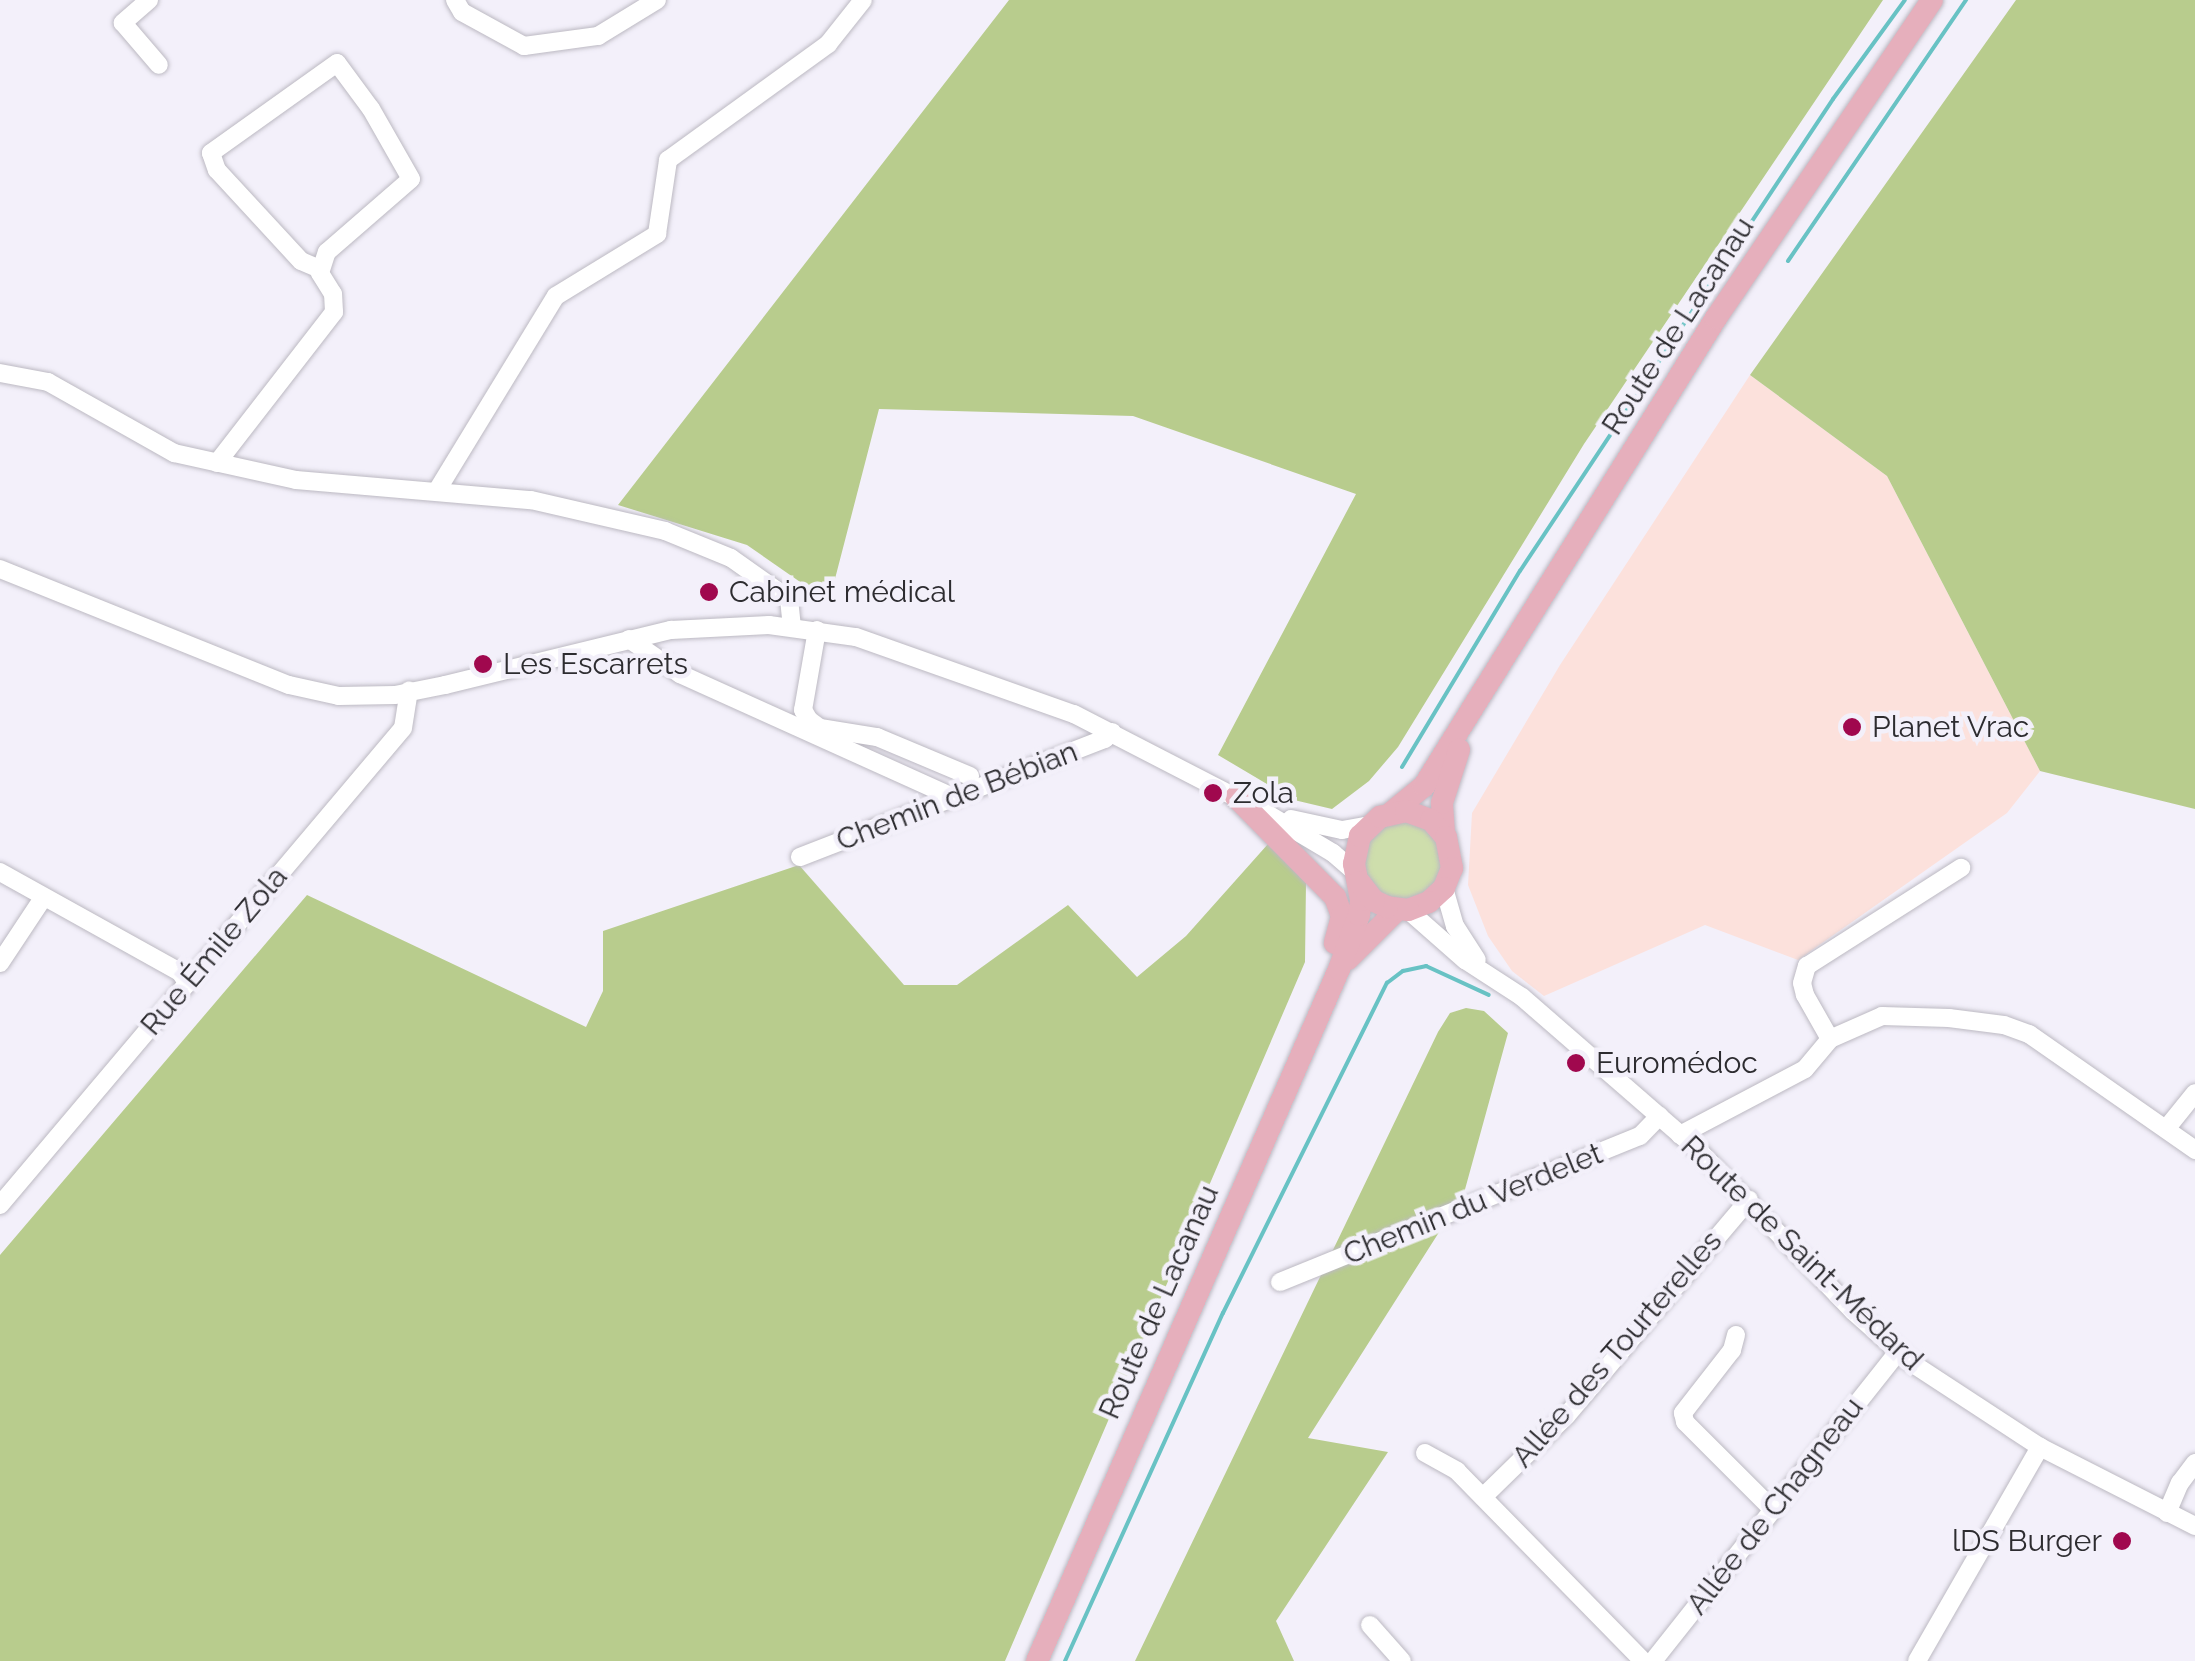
<!DOCTYPE html>
<html>
<head>
<meta charset="utf-8">
<style>
  body { margin:0 }
  #map { position:relative; width:2195px; height:1661px; overflow:hidden; background:#f3f0fa; font-family:Raleway,sans-serif }
  div>[style] { position:absolute }
  .industrial>* { inset:0; background:#fce1dc }
  .green>* { inset:0; background:#cedeac }
  .round { border-radius:50% }
  .forest>* { inset:0; background:#b8cc8d }
  .stream>* { height:4px; margin:-2px; padding:0 2px; transform-origin:2px; border-radius:2px; background:#68c2c4 }
  .roads { filter:drop-shadow(0 0 2px #bcb9c2) drop-shadow(0 0 2px #bcb9c2) }
  .minor>* { height:18px; margin:-9px; padding:0 9px; transform-origin:9px; border-radius:9px; background:#fff }
  .major>* { height:22px; margin:-11px; padding:0 11px; transform-origin:11px; border-radius:11px; background:#e6afbc }
  .dots>* { width:28px; height:28px; translate:-50% -50%; box-sizing:border-box; border:5px solid #f3f0fa; border-radius:50% }
  span { translate:-50% -50%; white-space:nowrap; text-align:center; line-height:1.15; -webkit-text-stroke:9px #f3f0fa; paint-order:stroke }
  .street-label { font-size:30px; color:#2d2c30 }
  .poi-label { font-size:30px; color:#2d2c30 }
  .left { translate:0 -50%; text-align:left }
  .right { translate:-100% -50%; text-align:right }
</style>
</head>
<body>
<div id="map">
  <div class="industrial">
    <div style="clip-path:polygon(1750px 375px,1887px 476px,2040px 771px,2007px 813px,1798px 960px,1705px 925px,1544px 996px,1512px 971px,1488px 936px,1468px 885px,1472px 813px,1560px 665px)"></div>
  </div>
  <div class="green">
    <div class="round" style="left:1363px;top:821px;width:80px;height:80px"></div>
  </div>
  <div class="forest">
    <div style="clip-path:polygon(1009px 0,1883px 0,1584px 444px,1398px 747px,1369px 781px,1332px 809px,1294px 800px,1218px 755px,1356px 494px,1133px 416px,879px 409px,829px 602px,747px 545px,618px 505px)"></div>
    <div style="clip-path:polygon(2016px 0,2195px 0,2195px 809px,2040px 771px,1887px 476px,1750px 375px)"></div>
    <div style="clip-path:polygon(1268px 844px,1306px 882px,1305px 962px,1005px 1661px,0 1661px,0 1255px,307px 895px,586px 1027px,603px 991px,603px 931px,799px 865px,904px 985px,957px 985px,1068px 905px,1137px 977px,1186px 936px)"></div>
    <div style="clip-path:polygon(1466px 1008px,1484px 1011px,1508px 1033px,1464px 1193px,1308px 1438px,1388px 1452px,1276px 1621px,1294px 1661px,1135px 1661px,1438px 1032px,1450px 1013px)"></div>
  </div>
  <div class="stream">
    <div style="left:1788px;top:261px;width:316px;rotate:-55.7deg"></div>
    <div style="left:1402px;top:767px;width:229px;rotate:-59deg"></div>
    <div style="left:1520px;top:571px;width:566px;rotate:-56.45deg"></div>
    <div style="left:1833px;top:99px;width:122px;rotate:-54deg"></div>
    <div style="left:1065px;top:1661px;width:382px;rotate:-65.6deg"></div>
    <div style="left:1223px;top:1313px;width:369px;rotate:-63.6deg"></div>
    <div style="left:1387px;top:983px;width:20px;rotate:-37deg"></div>
    <div style="left:1403px;top:971px;width:24px;rotate:-12deg"></div>
    <div style="left:1426px;top:966px;width:69px;rotate:24.7deg"></div>
  </div>
  <div class="roads">
    <div class="minor">
      <div style="left:149px;top:0;width:35px;rotate:139deg"></div>
      <div style="left:123px;top:23px;width:55px;rotate:49.4deg"></div>
      <div style="left:455px;top:0;width:14px;rotate:60deg"></div>
      <div style="left:462px;top:12px;width:71px;rotate:28.7deg"></div>
      <div style="left:524px;top:46px;width:75px;rotate:-7.7deg"></div>
      <div style="left:598px;top:36px;width:69px;rotate:-31.4deg"></div>
      <div style="left:0;top:373px;width:49px;rotate:10.6deg"></div>
      <div style="left:48px;top:382px;width:145px;rotate:29.4deg"></div>
      <div style="left:174px;top:453px;width:125px;rotate:12.5deg"></div>
      <div style="left:296px;top:480px;width:236px;rotate:4.9deg"></div>
      <div style="left:531px;top:500px;width:138px;rotate:13deg"></div>
      <div style="left:665px;top:531px;width:71px;rotate:22.2deg"></div>
      <div style="left:731px;top:558px;width:71px;rotate:35.3deg"></div>
      <div style="left:789px;top:599px;width:28px;rotate:84deg"></div>
      <div style="left:217px;top:463px;width:191px;rotate:-52.2deg"></div>
      <div style="left:334px;top:312px;width:18px;rotate:-93deg"></div>
      <div style="left:333px;top:294px;width:25px;rotate:-122deg"></div>
      <div style="left:320px;top:273px;width:22px;rotate:-72deg"></div>
      <div style="left:327px;top:252px;width:111px;rotate:-41deg"></div>
      <div style="left:411px;top:179px;width:81px;rotate:-119.7deg"></div>
      <div style="left:371px;top:109px;width:57px;rotate:-126.5deg"></div>
      <div style="left:337px;top:63px;width:155px;rotate:144.5deg"></div>
      <div style="left:211px;top:153px;width:18px;rotate:71deg"></div>
      <div style="left:217px;top:170px;width:124px;rotate:47.3deg"></div>
      <div style="left:301px;top:261px;width:21px;rotate:23deg"></div>
      <div style="left:438px;top:489px;width:226px;rotate:-58.6deg"></div>
      <div style="left:556px;top:296px;width:119px;rotate:-31.5deg"></div>
      <div style="left:657px;top:234px;width:75px;rotate:-81.5deg"></div>
      <div style="left:668px;top:160px;width:198px;rotate:-35.9deg"></div>
      <div style="left:828px;top:44px;width:56px;rotate:-51.5deg"></div>
      <div style="left:0;top:569px;width:311px;rotate:21.9deg"></div>
      <div style="left:289px;top:685px;width:51px;rotate:12.4deg"></div>
      <div style="left:339px;top:696px;width:56px;rotate:-1deg"></div>
      <div style="left:395px;top:695px;width:51px;rotate:-11.3deg"></div>
      <div style="left:445px;top:685px;width:233px;rotate:-13.7deg"></div>
      <div style="left:671px;top:630px;width:98px;rotate:-2.9deg"></div>
      <div style="left:769px;top:625px;width:88px;rotate:7.9deg"></div>
      <div style="left:856px;top:637px;width:231px;rotate:19.5deg"></div>
      <div style="left:1074px;top:714px;width:216px;rotate:27.3deg"></div>
      <div style="left:1266px;top:813px;width:78px;rotate:30.8deg"></div>
      <div style="left:1333px;top:853px;width:29px;rotate:41deg"></div>
      <div style="left:817px;top:630px;width:81px;rotate:99.9deg"></div>
      <div style="left:803px;top:710px;width:12px;rotate:59deg"></div>
      <div style="left:809px;top:720px;width:14px;rotate:36deg"></div>
      <div style="left:820px;top:728px;width:58px;rotate:9deg"></div>
      <div style="left:877px;top:737px;width:101px;rotate:22.8deg"></div>
      <div style="left:629px;top:639px;width:62px;rotate:34.5deg"></div>
      <div style="left:680px;top:674px;width:302px;rotate:24.3deg"></div>
      <div style="left:1291px;top:819px;width:52px;rotate:12.2deg"></div>
      <div style="left:1342px;top:830px;width:27px;rotate:-10deg"></div>
      <div style="left:800px;top:857px;width:327px;rotate:-21.2deg"></div>
      <div style="left:1105px;top:739px;width:10px;rotate:-45deg"></div>
      <div style="left:0;top:872px;width:206px;rotate:29.1deg"></div>
      <div style="left:180px;top:972px;width:14px;rotate:56deg"></div>
      <div style="left:1444px;top:888px;width:40px;rotate:74deg"></div>
      <div style="left:1455px;top:926px;width:40px;rotate:57.1deg"></div>
      <div style="left:1408px;top:910px;width:76px;rotate:41.3deg"></div>
      <div style="left:1465px;top:960px;width:68px;rotate:33deg"></div>
      <div style="left:1522px;top:997px;width:236px;rotate:41deg"></div>
      <div style="left:1700px;top:1152px;width:221px;rotate:46.1deg"></div>
      <div style="left:1853px;top:1311px;width:76px;rotate:41.8deg"></div>
      <div style="left:1910px;top:1362px;width:155px;rotate:33.2deg"></div>
      <div style="left:2040px;top:1447px;width:174px;rotate:27deg"></div>
      <div style="left:0;top:963px;width:78px;rotate:-56.5deg"></div>
      <div style="left:1830px;top:1039px;width:51px;rotate:-119.6deg"></div>
      <div style="left:1805px;top:995px;width:12px;rotate:-104deg"></div>
      <div style="left:1802px;top:983px;width:18px;rotate:-74deg"></div>
      <div style="left:1807px;top:966px;width:183px;rotate:-32.5deg"></div>
      <div style="left:2166px;top:1129px;width:46px;rotate:-51.1deg"></div>
      <div style="left:1680px;top:1135px;width:141px;rotate:-27.8deg"></div>
      <div style="left:1805px;top:1069px;width:39px;rotate:-50deg"></div>
      <div style="left:1830px;top:1039px;width:57px;rotate:-23.9deg"></div>
      <div style="left:1882px;top:1016px;width:67px;rotate:1.7deg"></div>
      <div style="left:1949px;top:1018px;width:55px;rotate:7.3deg"></div>
      <div style="left:2004px;top:1025px;width:27px;rotate:20deg"></div>
      <div style="left:2029px;top:1034px;width:203px;rotate:34.9deg"></div>
      <div style="left:0;top:1205px;width:624px;rotate:-49.81deg"></div>
      <div style="left:403px;top:728px;width:38px;rotate:-81deg"></div>
      <div style="left:1280px;top:1282px;width:388px;rotate:-22.1deg"></div>
      <div style="left:1640px;top:1136px;width:28px;rotate:-46deg"></div>
      <div style="left:1736px;top:1335px;width:16px;rotate:105deg"></div>
      <div style="left:1732px;top:1350px;width:80px;rotate:127.9deg"></div>
      <div style="left:1683px;top:1413px;width:9px;rotate:77deg"></div>
      <div style="left:1685px;top:1422px;width:123px;rotate:45deg"></div>
      <div style="left:1425px;top:1453px;width:37px;rotate:29deg"></div>
      <div style="left:1457px;top:1471px;width:266px;rotate:45.6deg"></div>
      <div style="left:1483px;top:1497px;width:117px;rotate:-44.3deg"></div>
      <div style="left:1567px;top:1415px;width:282px;rotate:-49.8deg"></div>
      <div style="left:2167px;top:1513px;width:33px;rotate:-67deg"></div>
      <div style="left:2180px;top:1483px;width:25px;rotate:-53deg"></div>
      <div style="left:1370px;top:1625px;width:48px;rotate:48.4deg"></div>
      <div style="left:1653px;top:1661px;width:394px;rotate:-51.6deg"></div>
      <div style="left:1917px;top:1661px;width:247px;rotate:-60.1deg"></div>
    </div>
    <div class="major">
      <div style="left:1236px;top:797px;width:141px;rotate:45.3deg"></div>
      <div style="left:1335px;top:897px;width:20px;rotate:70deg"></div>
      <div style="left:1342px;top:916px;width:28px;rotate:105deg"></div>
      <div style="left:1392px;top:812px;width:41px;rotate:-39.1deg"></div>
      <div style="left:1424px;top:786px;width:552px;rotate:-58.04deg"></div>
      <div style="left:1716px;top:318px;width:384px;rotate:-55.8deg"></div>
      <div style="left:1444px;top:833px;width:30px;rotate:-94deg"></div>
      <div style="left:1442px;top:803px;width:56px;rotate:-72.2deg"></div>
      <div style="left:1348px;top:959px;width:69px;rotate:-45deg"></div>
      <div style="left:1037px;top:1661px;width:755px;rotate:-66.42deg"></div>
      <div style="left:1339px;top:969px;width:58px;rotate:-69.7deg"></div>
      <div style="left:1359px;top:915px;width:15px;rotate:-82deg"></div>
      <div style="left:1361px;top:900px;width:37px;rotate:-101deg"></div>
      <div style="left:1354px;top:864px;width:29px;rotate:-78deg"></div>
      <div style="left:1360px;top:836px;width:28px;rotate:-44deg"></div>
      <div style="left:1380px;top:817px;width:27px;rotate:-13deg"></div>
      <div style="left:1406px;top:811px;width:27px;rotate:20deg"></div>
      <div style="left:1431px;top:820px;width:23px;rotate:49deg"></div>
      <div style="left:1446px;top:837px;width:32px;rotate:79deg"></div>
      <div style="left:1452px;top:868px;width:22px;rotate:112deg"></div>
      <div style="left:1444px;top:888px;width:21px;rotate:137deg"></div>
      <div style="left:1429px;top:902px;width:22px;rotate:159deg"></div>
      <div style="left:1408px;top:910px;width:21px;rotate:-172deg"></div>
      <div style="left:1387px;top:907px;width:14px;rotate:-155deg"></div>
      <div style="left:1374px;top:901px;width:24px;rotate:-128deg"></div>
    </div>
  </div>
  <div class="dots">
    <div style="left:709px;top:592px;background:#a0084e"></div>
    <div style="left:483px;top:664px;background:#a0084e"></div>
    <div style="left:1852px;top:727px;background:#a0084e"></div>
    <div style="left:1213px;top:793px;background:#a0084e"></div>
    <div style="left:1576px;top:1063px;background:#a0084e"></div>
    <div style="left:2122px;top:1541px;background:#a0084e"></div>
  </div>
  <div class="street-label">
    <span style="left:1678px;top:326px;rotate:-57deg">Route de Lacanau</span>
    <span style="left:957px;top:796px;rotate:-21deg">Chemin de Bébian</span>
    <span style="left:214px;top:951px;rotate:-50deg">Rue Émile Zola</span>
    <span style="left:1473px;top:1204px;rotate:-22deg">Chemin du Verdelet</span>
    <span style="left:1802px;top:1253px;rotate:44deg">Route de Saint-Médard</span>
    <span style="left:1159px;top:1302px;rotate:-66deg">Route de Lacanau</span>
    <span style="left:1617px;top:1349px;rotate:-49deg">Allée des Tourterelles</span>
    <span style="left:1775px;top:1506px;rotate:-52deg">Allée de Chagneau</span>
  </div>
  <div class="poi-label">
    <span class="left" style="left:729px;top:592px">Cabinet médical</span>
    <span class="left" style="left:503px;top:664px">Les Escarrets</span>
    <span class="left" style="left:1872px;top:727px">Planet Vrac</span>
    <span class="left" style="left:1233px;top:793px">Zola</span>
    <span class="left" style="left:1596px;top:1063px">Euromédoc</span>
    <span class="right" style="left:2102px;top:1541px">lDS Burger</span>
  </div>
</div>
</body>
</html>
